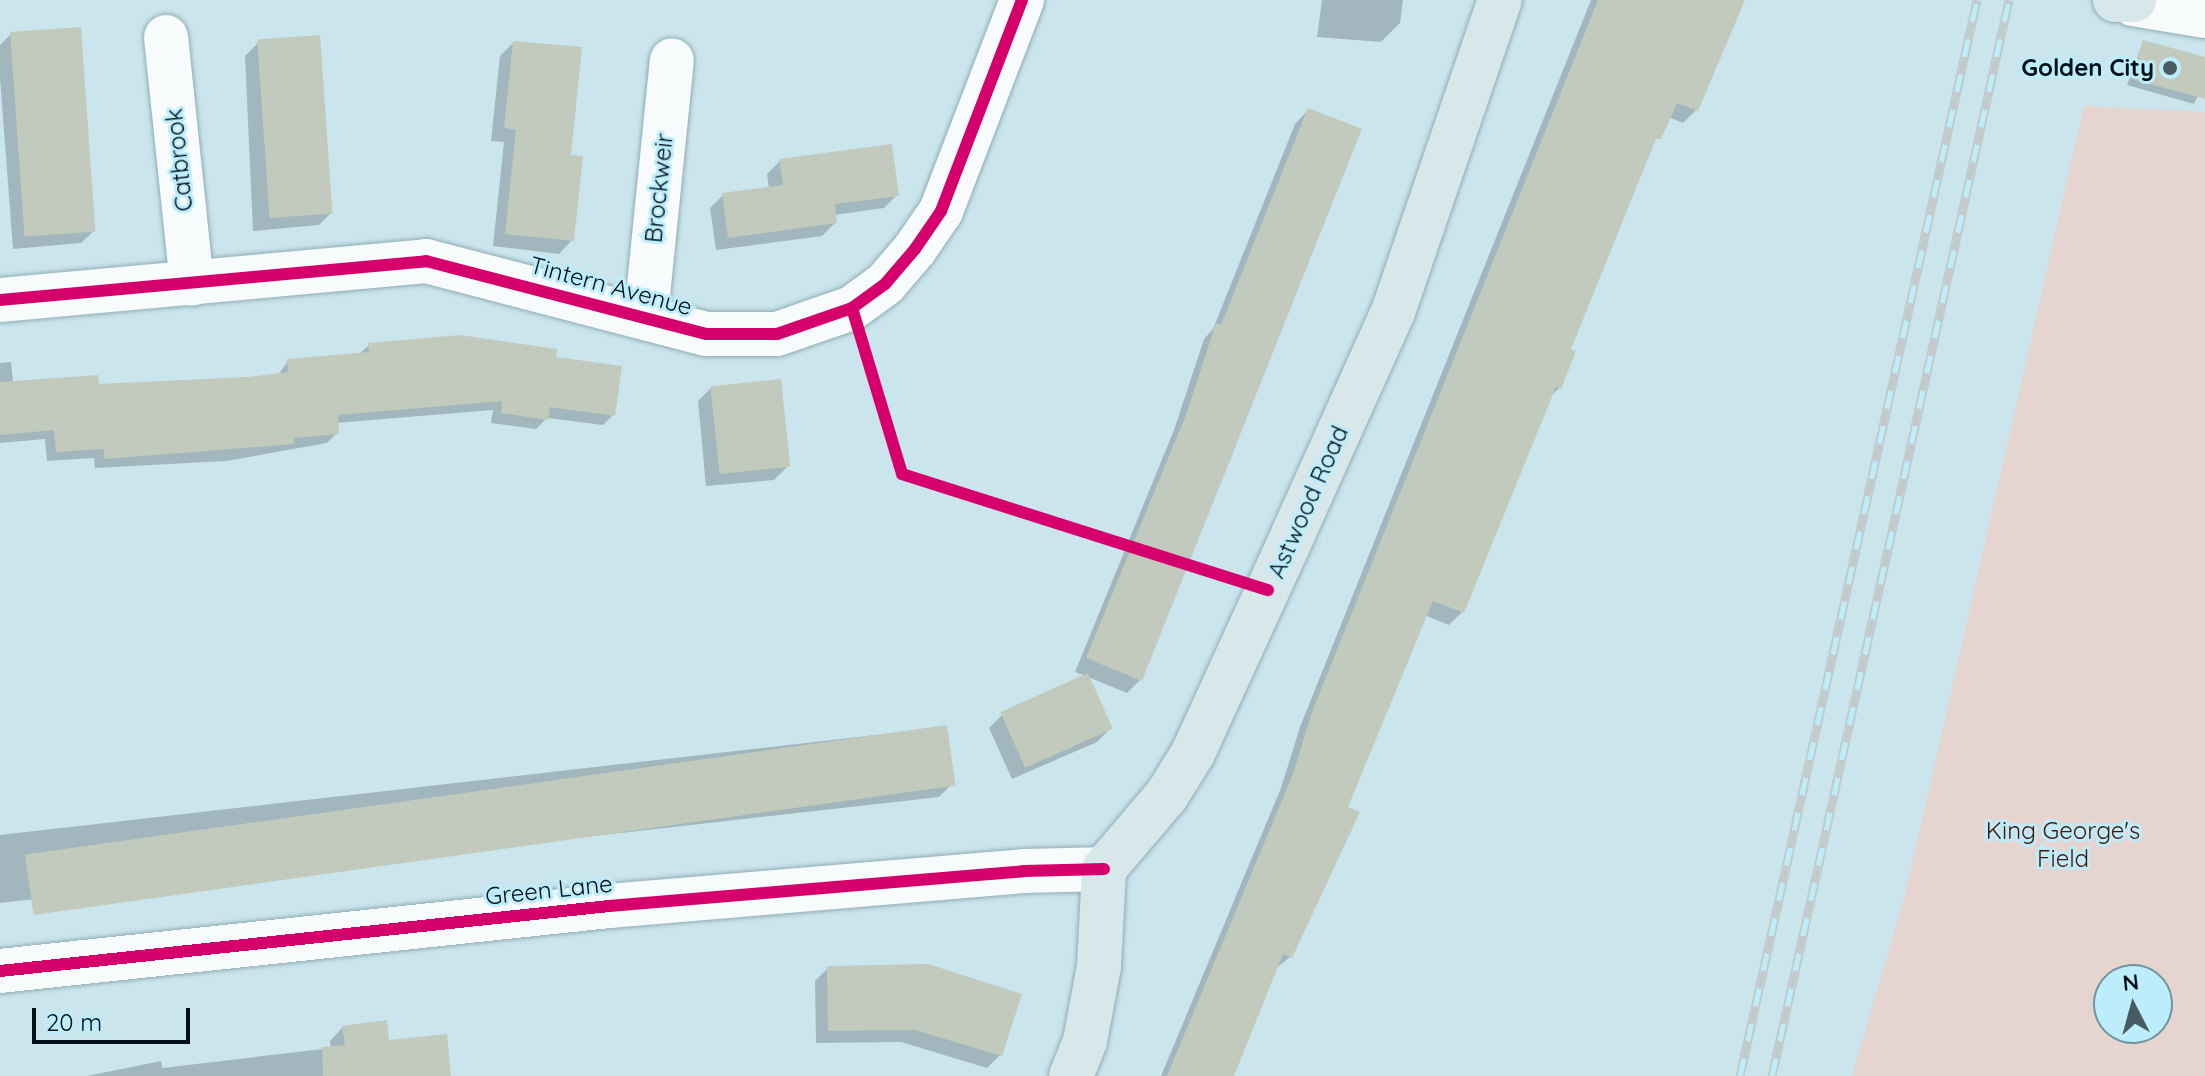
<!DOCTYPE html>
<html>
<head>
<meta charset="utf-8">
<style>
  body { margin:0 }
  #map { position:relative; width:2205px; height:1076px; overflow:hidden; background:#cbe5ed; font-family:Quicksand,sans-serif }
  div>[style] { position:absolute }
  .green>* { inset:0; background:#e5d4d0 }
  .shadow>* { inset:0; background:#0003 }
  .building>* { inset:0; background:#c1cabc; transform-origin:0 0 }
  .roads { filter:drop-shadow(0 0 2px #91adb5) drop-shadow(0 0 2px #91adb5) }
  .minor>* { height:44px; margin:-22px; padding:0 22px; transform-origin:22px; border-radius:22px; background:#f7fbfc }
  .major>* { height:44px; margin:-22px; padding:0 22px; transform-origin:22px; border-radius:22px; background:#d7e7ea }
  .rail>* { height:9px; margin-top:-4.5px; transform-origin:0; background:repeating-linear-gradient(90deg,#bdedfb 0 18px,#c2cacc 0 36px); box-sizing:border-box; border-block:2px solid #c2cacc }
  .cycleway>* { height:12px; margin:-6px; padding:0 6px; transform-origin:6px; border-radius:6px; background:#d6006c }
  .dots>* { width:22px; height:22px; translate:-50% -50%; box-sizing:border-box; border:4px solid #bdedfb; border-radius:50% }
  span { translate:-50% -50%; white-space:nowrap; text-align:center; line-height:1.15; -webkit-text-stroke:6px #bdedfb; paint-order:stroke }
  .poi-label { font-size:24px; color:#001017; font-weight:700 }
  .right { translate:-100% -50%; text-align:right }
  .street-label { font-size:24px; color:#001017 }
  .park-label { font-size:24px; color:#4a1404 }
  .north { position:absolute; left:2093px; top:964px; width:80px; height:80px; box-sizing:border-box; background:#bdedfb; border:2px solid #7195a0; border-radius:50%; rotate:354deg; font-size:22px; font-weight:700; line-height:32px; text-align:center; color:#001017 }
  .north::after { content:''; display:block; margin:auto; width:28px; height:36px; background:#475b62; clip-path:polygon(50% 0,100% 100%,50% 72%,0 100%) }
  .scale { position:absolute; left:32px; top:1008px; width:158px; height:36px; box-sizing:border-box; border:4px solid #001017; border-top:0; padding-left:10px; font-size:24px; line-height:28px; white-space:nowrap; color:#001017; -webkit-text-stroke:6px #bdedfb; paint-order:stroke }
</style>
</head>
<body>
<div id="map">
  <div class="green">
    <div style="clip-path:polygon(evenodd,2084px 106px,2205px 112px,2205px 1076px,1852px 1076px,1905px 895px,2084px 106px,2157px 980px,2157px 1028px,2109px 1028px,2109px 980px,2157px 980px)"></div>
  </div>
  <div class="shadow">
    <div style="clip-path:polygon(1322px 0,1403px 0,1400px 23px,1381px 42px,1317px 37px)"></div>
    <div style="clip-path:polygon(1591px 0,1743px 0,1696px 110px,1683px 123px,1668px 117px,1651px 146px,1568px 350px,1559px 388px,1549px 398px,1462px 612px,1449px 625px,1424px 615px,1391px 688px,1290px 957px,1275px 969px,1231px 1076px,1161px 1076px,1281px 788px,1300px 727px)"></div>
    <div style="clip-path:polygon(11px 34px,95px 230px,81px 243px,13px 249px,0 78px,0 45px)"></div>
    <div style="clip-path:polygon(2143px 42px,2205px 59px,2205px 82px,2194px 104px,2127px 85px)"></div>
    <div style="clip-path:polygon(258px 43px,332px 212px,319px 225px,253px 231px,245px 56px)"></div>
    <div style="clip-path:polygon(513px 43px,569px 157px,572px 240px,559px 254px,493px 246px,504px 142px,491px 141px,500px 56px)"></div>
    <div style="clip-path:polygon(1308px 110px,1278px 326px,1233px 453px,1140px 680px,1127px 693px,1088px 677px,1110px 729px,1097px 742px,1012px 779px,989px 728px,1002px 715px,1086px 676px,1075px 672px,1174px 430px,1204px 339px,1213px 329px,1295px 124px)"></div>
    <div style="clip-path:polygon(780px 161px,897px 195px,884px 208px,834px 215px,835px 223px,822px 236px,716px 250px,710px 208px,723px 195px,769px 189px,767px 174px)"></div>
    <div style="clip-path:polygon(369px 345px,554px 359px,613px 415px,603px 425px,547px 418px,536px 429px,491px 423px,493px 410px,336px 423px,337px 433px,327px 443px,226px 461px,95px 468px,94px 458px,47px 461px,45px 439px,0 443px,0 363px,11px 362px,13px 383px,139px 386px,278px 375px,288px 361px,358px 355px)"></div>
    <div style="clip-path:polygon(711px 388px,787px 467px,774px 480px,706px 486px,698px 401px)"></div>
    <div style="clip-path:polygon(945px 727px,952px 784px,939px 797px,0 903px,0 835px)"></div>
    <div style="clip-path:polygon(828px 968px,1000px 1055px,987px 1068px,901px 1042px,816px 1043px,815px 981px)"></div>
    <div style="clip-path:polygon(343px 1027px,387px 1042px,449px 1076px,87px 1076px,161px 1061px,162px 1068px,331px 1048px,330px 1041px)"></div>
  </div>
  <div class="building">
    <div style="clip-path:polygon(1598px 0,1745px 0,1698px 111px,1677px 103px,1661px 139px,1656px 139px,1571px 349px,1576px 351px,1561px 389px,1556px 387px,1464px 613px,1433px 601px,1348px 807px,1360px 812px,1292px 958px,1283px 954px,1234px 1076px,1167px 1076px,1293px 774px,1312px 712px)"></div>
    <div style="left:81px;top:27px;width:205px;height:71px;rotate:86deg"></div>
    <div style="left:320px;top:35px;width:179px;height:63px;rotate:86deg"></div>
    <div style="clip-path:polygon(2143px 40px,2205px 57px,2205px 99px,2132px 79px)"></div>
    <div style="clip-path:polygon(513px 41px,582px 47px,571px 155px,583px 156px,574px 241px,505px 234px,516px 130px,504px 128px)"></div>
    <div style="clip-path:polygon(1308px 108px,1362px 129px,1142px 681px,1086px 658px,1186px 415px,1216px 323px,1221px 325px)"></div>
    <div style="clip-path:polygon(892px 144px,899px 196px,835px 204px,837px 223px,728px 238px,722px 193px,783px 185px,779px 159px)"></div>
    <div style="clip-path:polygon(460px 335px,557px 349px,556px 357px,622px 366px,615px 416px,550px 407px,548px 420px,501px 413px,502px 401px,338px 415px,339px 434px,294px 438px,294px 444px,104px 459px,104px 449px,56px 452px,54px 430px,0 435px,0 382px,98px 375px,99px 384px,247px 377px,288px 372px,287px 359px,369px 352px,368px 343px)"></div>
    <div style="left:781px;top:379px;width:88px;height:71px;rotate:84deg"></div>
    <div style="left:1088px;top:673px;width:61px;height:96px;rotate:66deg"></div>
    <div style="left:947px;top:725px;width:61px;height:931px;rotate:82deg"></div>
    <div style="clip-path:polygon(928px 964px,1022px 994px,1002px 1056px,915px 1030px,828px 1031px,827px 966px)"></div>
    <div style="clip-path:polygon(387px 1020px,389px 1040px,447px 1034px,451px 1076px,323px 1076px,322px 1047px,345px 1045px,342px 1026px)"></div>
  </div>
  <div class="roads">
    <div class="minor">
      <div style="left:2133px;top:4px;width:73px;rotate:9.5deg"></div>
      <div style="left:166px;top:37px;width:248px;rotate:84deg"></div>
      <div style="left:0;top:300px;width:428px;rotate:-5.2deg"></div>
      <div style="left:426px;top:261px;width:290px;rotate:14.6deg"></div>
      <div style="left:707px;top:334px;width:70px"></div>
      <div style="left:777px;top:334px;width:79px;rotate:-19.1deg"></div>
      <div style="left:852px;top:308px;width:41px;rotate:-36deg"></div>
      <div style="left:885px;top:284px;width:46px;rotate:-49.4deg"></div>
      <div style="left:915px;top:249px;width:46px;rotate:-55.6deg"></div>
      <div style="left:941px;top:211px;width:226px;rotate:-69deg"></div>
      <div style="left:646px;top:315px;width:256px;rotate:-84.2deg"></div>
      <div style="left:0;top:971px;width:612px;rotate:-6.09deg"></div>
      <div style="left:609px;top:906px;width:416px;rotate:-4.8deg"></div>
      <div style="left:1024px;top:871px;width:80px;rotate:-1.4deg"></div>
    </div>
    <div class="major">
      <div style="left:2115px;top:0;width:19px"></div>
      <div style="left:1071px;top:1076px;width:38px;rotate:-68deg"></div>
      <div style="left:1085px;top:1041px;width:76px;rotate:-79.4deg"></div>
      <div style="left:1099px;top:966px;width:97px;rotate:-87deg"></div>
      <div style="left:1104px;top:869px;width:97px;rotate:-49.6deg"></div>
      <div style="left:1167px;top:795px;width:49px;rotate:-58.2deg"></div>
      <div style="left:1193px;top:753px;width:243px;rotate:-65.4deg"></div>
      <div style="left:1294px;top:532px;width:241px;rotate:-65.8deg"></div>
      <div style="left:1393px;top:312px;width:330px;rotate:-71.1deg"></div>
    </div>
  </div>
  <div class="rail">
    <div style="left:1740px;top:1076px;width:1102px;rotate:-77.58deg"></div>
    <div style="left:1772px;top:1076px;width:1102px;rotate:-77.58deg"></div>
  </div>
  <div class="cycleway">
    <div style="left:0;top:300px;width:428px;rotate:-5.2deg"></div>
    <div style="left:426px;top:261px;width:290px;rotate:14.6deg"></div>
    <div style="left:707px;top:334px;width:70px"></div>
    <div style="left:777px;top:334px;width:79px;rotate:-19.1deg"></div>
    <div style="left:852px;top:308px;width:41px;rotate:-36deg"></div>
    <div style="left:885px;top:284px;width:46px;rotate:-49.4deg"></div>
    <div style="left:915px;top:249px;width:46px;rotate:-55.6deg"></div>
    <div style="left:941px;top:211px;width:226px;rotate:-69deg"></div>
    <div style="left:852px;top:308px;width:173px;rotate:73.2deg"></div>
    <div style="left:902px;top:474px;width:384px;rotate:17.6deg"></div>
    <div style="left:0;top:971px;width:612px;rotate:-6.09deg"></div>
    <div style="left:609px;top:906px;width:416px;rotate:-4.8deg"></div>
    <div style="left:1024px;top:871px;width:80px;rotate:-1.4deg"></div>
  </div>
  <div class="dots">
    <div style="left:2170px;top:68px;background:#475b62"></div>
  </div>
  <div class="poi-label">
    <span class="right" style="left:2154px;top:68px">Golden City</span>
  </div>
  <div class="street-label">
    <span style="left:179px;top:160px;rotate:-96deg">Catbrook</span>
    <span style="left:659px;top:188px;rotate:-84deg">Brockweir</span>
    <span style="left:611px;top:286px;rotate:15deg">Tintern Avenue</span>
    <span style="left:1308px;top:502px;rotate:-66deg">Astwood Road</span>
    <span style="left:549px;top:890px;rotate:-6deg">Green Lane</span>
  </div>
  <div class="park-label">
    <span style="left:2063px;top:845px">King George's<br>Field</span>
  </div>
  <div class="north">N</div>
  <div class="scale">20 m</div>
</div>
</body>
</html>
